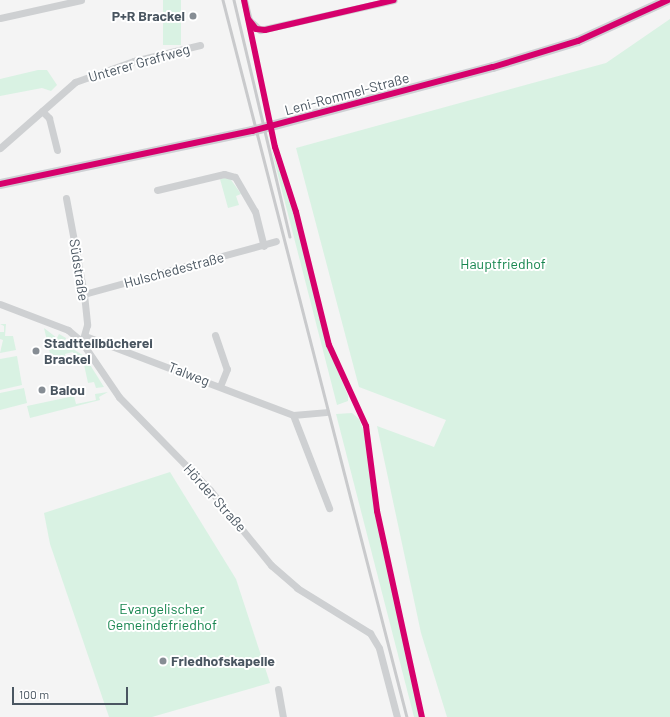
<!DOCTYPE html>
<html>
<head>
<meta charset="utf-8">
<style>
  body { margin:0 }
  #map { position:relative; width:670px; height:717px; overflow:hidden; background:#f4f4f4; font-family:Barlow,sans-serif }
  div>[style] { position:absolute }
  .green>* { inset:0; background:#d9f2e3; transform-origin:0 0 }
  .minor>* { height:7px; margin:-3.5px; padding:0 3.5px; transform-origin:3.5px; border-radius:3.5px; background:#ced0d2 }
  .secondary>* { height:10px; margin:-5px; padding:0 5px; transform-origin:5px; border-radius:5px; background:#ced0d4 }
  .rail>* { height:2.5px; margin:-1.25px; padding:0 1.25px; transform-origin:1.25px; border-radius:1.25px; background:#c9cacc }
  .cycleway>* { height:6px; margin:-3px; padding:0 3px; transform-origin:3px; border-radius:3px; background:#d6006c }
  .dots>* { width:11px; height:11px; translate:-50% -50%; box-sizing:border-box; border:2px solid #fff; border-radius:50% }
  span { translate:-50% -50%; white-space:nowrap; text-align:center; line-height:1.15; -webkit-text-stroke:4px #fff; paint-order:stroke }
  .poi-label { font-size:14px; color:#4a5661; font-weight:700 }
  .right { translate:-100% -50%; text-align:right }
  .left { translate:0 -50%; text-align:left }
  .street-label { font-size:14px; color:#4a5661 }
  .park-label { font-size:14px; color:#17864f }
  .scale { position:absolute; left:12px; top:687px; width:116px; height:18px; box-sizing:border-box; border:2px solid #4a5661; border-top:0; padding-left:5px; font-size:12px; line-height:14px; white-space:nowrap; color:#4a5661; -webkit-text-stroke:3px #fff; paint-order:stroke }
</style>
</head>
<body>
<div id="map">
  <div class="green">
    <div style="left:163px;top:0;width:18px;height:45px"></div>
    <div style="clip-path:polygon(670px 19px,670px 717px,447px 717px,421px 633px,377px 426px,434px 447px,446px 420px,359px 387px,296px 148px,606px 63px)"></div>
    <div style="clip-path:polygon(38px 70px,47px 70px,57px 85px,51px 91px,42px 88px,0 96px,0 79px)"></div>
    <div style="clip-path:polygon(271px 148px,293px 206px,327px 344px,348px 396px,348px 401px,337px 405px)"></div>
    <div style="clip-path:polygon(229px 177px,241px 194px,236px 196px,239px 205px,228px 208px,220px 179px)"></div>
    <div style="clip-path:polygon(0 324px,6px 324px,5px 336px,13px 336px,16px 350px,0 353px,3px 340px,0 339px,0 332px,4px 332px,4px 326px)"></div>
    <div style="clip-path:polygon(44px 328px,57px 338px,59px 334px,66px 338px,64px 343px,84px 356px,74px 358px,73px 352px,65px 354px,66px 359px,52px 362px)"></div>
    <div style="clip-path:polygon(17px 356px,22px 385px,0 390px,0 359px)"></div>
    <div style="clip-path:polygon(87px 360px,104px 387px,96px 388px,94px 382px,88px 383px,83px 360px)"></div>
    <div style="clip-path:polygon(24px 388px,27px 403px,0 410px,0 393px)"></div>
    <div style="clip-path:polygon(108px 392px,99px 397px,100px 400px,30px 418px,27px 406px,74px 396px,76px 404px,96px 400px,95px 394px)"></div>
    <div style="clip-path:polygon(352px 413px,359px 419px,367px 440px,376px 517px,421px 717px,414px 717px,336px 414px)"></div>
    <div style="clip-path:polygon(170px 472px,236px 579px,270px 683px,152px 717px,109px 717px,50px 544px,44px 513px)"></div>
  </div>
  <div class="minor">
    <div style="left:244px;top:0;width:21px;rotate:76deg"></div>
    <div style="left:249px;top:20px;width:15px;rotate:42deg"></div>
    <div style="left:260px;top:30px;width:137px;rotate:-12.6deg"></div>
    <div style="left:0;top:18px;width:83px;rotate:-12.5deg"></div>
    <div style="left:42px;top:111px;width:10px;rotate:45deg"></div>
    <div style="left:49px;top:118px;width:33px;rotate:76deg"></div>
    <div style="left:0;top:148px;width:100px;rotate:-41.3deg"></div>
    <div style="left:75px;top:82px;width:63px;rotate:-19.6deg"></div>
    <div style="left:134px;top:61px;width:68px;rotate:-13.6deg"></div>
    <div style="left:157px;top:190px;width:69px;rotate:-13.4deg"></div>
    <div style="left:224px;top:174px;width:11px;rotate:15deg"></div>
    <div style="left:235px;top:177px;width:39px;rotate:60deg"></div>
    <div style="left:255px;top:211px;width:36px;rotate:76deg"></div>
    <div style="left:66px;top:198px;width:98px;rotate:79.4deg"></div>
    <div style="left:84px;top:294px;width:31px;rotate:84deg"></div>
    <div style="left:87px;top:325px;width:15px;rotate:106deg"></div>
    <div style="left:84px;top:294px;width:199px;rotate:-15.4deg"></div>
    <div style="left:0;top:304px;width:73px;rotate:20.9deg"></div>
    <div style="left:68px;top:330px;width:17px;rotate:40deg"></div>
    <div style="left:81px;top:341px;width:68px;rotate:55.8deg"></div>
    <div style="left:119px;top:397px;width:130px;rotate:45.6deg"></div>
    <div style="left:210px;top:490px;width:97px;rotate:50.9deg"></div>
    <div style="left:271px;top:565px;width:35px;rotate:41deg"></div>
    <div style="left:297px;top:588px;width:86px;rotate:31.7deg"></div>
    <div style="left:370px;top:633px;width:17px;rotate:59deg"></div>
    <div style="left:379px;top:648px;width:71px;rotate:75.4deg"></div>
    <div style="left:215px;top:335px;width:36px;rotate:71deg"></div>
    <div style="left:227px;top:369px;width:18px;rotate:112deg"></div>
    <div style="left:85px;top:336px;width:222px;rotate:20.8deg"></div>
    <div style="left:293px;top:415px;width:33px;rotate:-5deg"></div>
    <div style="left:293px;top:415px;width:100px;rotate:68.8deg"></div>
    <div style="left:278px;top:689px;width:28px;rotate:80deg"></div>
  </div>
  <div class="secondary">
    <div style="left:0;top:184px;width:258px;rotate:-11.9deg"></div>
    <div style="left:252px;top:131px;width:249px;rotate:-14.9deg"></div>
    <div style="left:493px;top:67px;width:89px;rotate:-17deg"></div>
    <div style="left:578px;top:41px;width:99px;rotate:-24.5deg"></div>
  </div>
  <div class="rail">
    <div style="left:223px;top:0;width:740px;rotate:75.61deg"></div>
    <div style="left:234px;top:0;width:243px;rotate:76.7deg"></div>
  </div>
  <div class="cycleway">
    <div style="left:244px;top:0;width:150px;rotate:78.1deg"></div>
    <div style="left:275px;top:147px;width:68px;rotate:72.1deg"></div>
    <div style="left:296px;top:212px;width:137px;rotate:76.1deg"></div>
    <div style="left:329px;top:345px;width:89px;rotate:65.4deg"></div>
    <div style="left:366px;top:426px;width:86px;rotate:82.6deg"></div>
    <div style="left:377px;top:511px;width:211px;rotate:77.7deg"></div>
    <div style="left:249px;top:20px;width:11px;rotate:52deg"></div>
    <div style="left:256px;top:29px;width:9px;rotate:6deg"></div>
    <div style="left:265px;top:30px;width:132px;rotate:-13.1deg"></div>
    <div style="left:0;top:184px;width:258px;rotate:-11.9deg"></div>
    <div style="left:252px;top:131px;width:249px;rotate:-14.9deg"></div>
    <div style="left:493px;top:67px;width:89px;rotate:-17deg"></div>
    <div style="left:578px;top:41px;width:99px;rotate:-24.5deg"></div>
  </div>
  <div class="dots">
    <div style="left:193px;top:16px;background:#868d94"></div>
    <div style="left:36px;top:351px;background:#868d94"></div>
    <div style="left:42px;top:390px;background:#868d94"></div>
    <div style="left:163px;top:661px;background:#868d94"></div>
  </div>
  <div class="poi-label">
    <span class="right" style="left:185px;top:16px">P+R Brackel</span>
    <span class="left" style="left:44px;top:351px">Stadtteilbücherei<br>Brackel</span>
    <span class="left" style="left:50px;top:390px">Balou</span>
    <span class="left" style="left:171px;top:661px">Friedhofskapelle</span>
  </div>
  <div class="street-label">
    <span style="left:139px;top:63px;rotate:-16deg">Unterer Graffweg</span>
    <span style="left:347px;top:94px;rotate:-15deg">Leni-Rommel-Straße</span>
    <span style="left:79px;top:270px;rotate:81deg">Südstraße</span>
    <span style="left:174px;top:270px;rotate:-15deg">Hulschedestraße</span>
    <span style="left:189px;top:374px;rotate:21deg">Talweg</span>
    <span style="left:215px;top:498px;rotate:48deg">Hörder Straße</span>
  </div>
  <div class="park-label">
    <span style="left:503px;top:264px">Hauptfriedhof</span>
    <span style="left:162px;top:617px">Evangelischer<br>Gemeindefriedhof</span>
  </div>
  <div class="scale">100 m</div>
</div>
</body>
</html>
